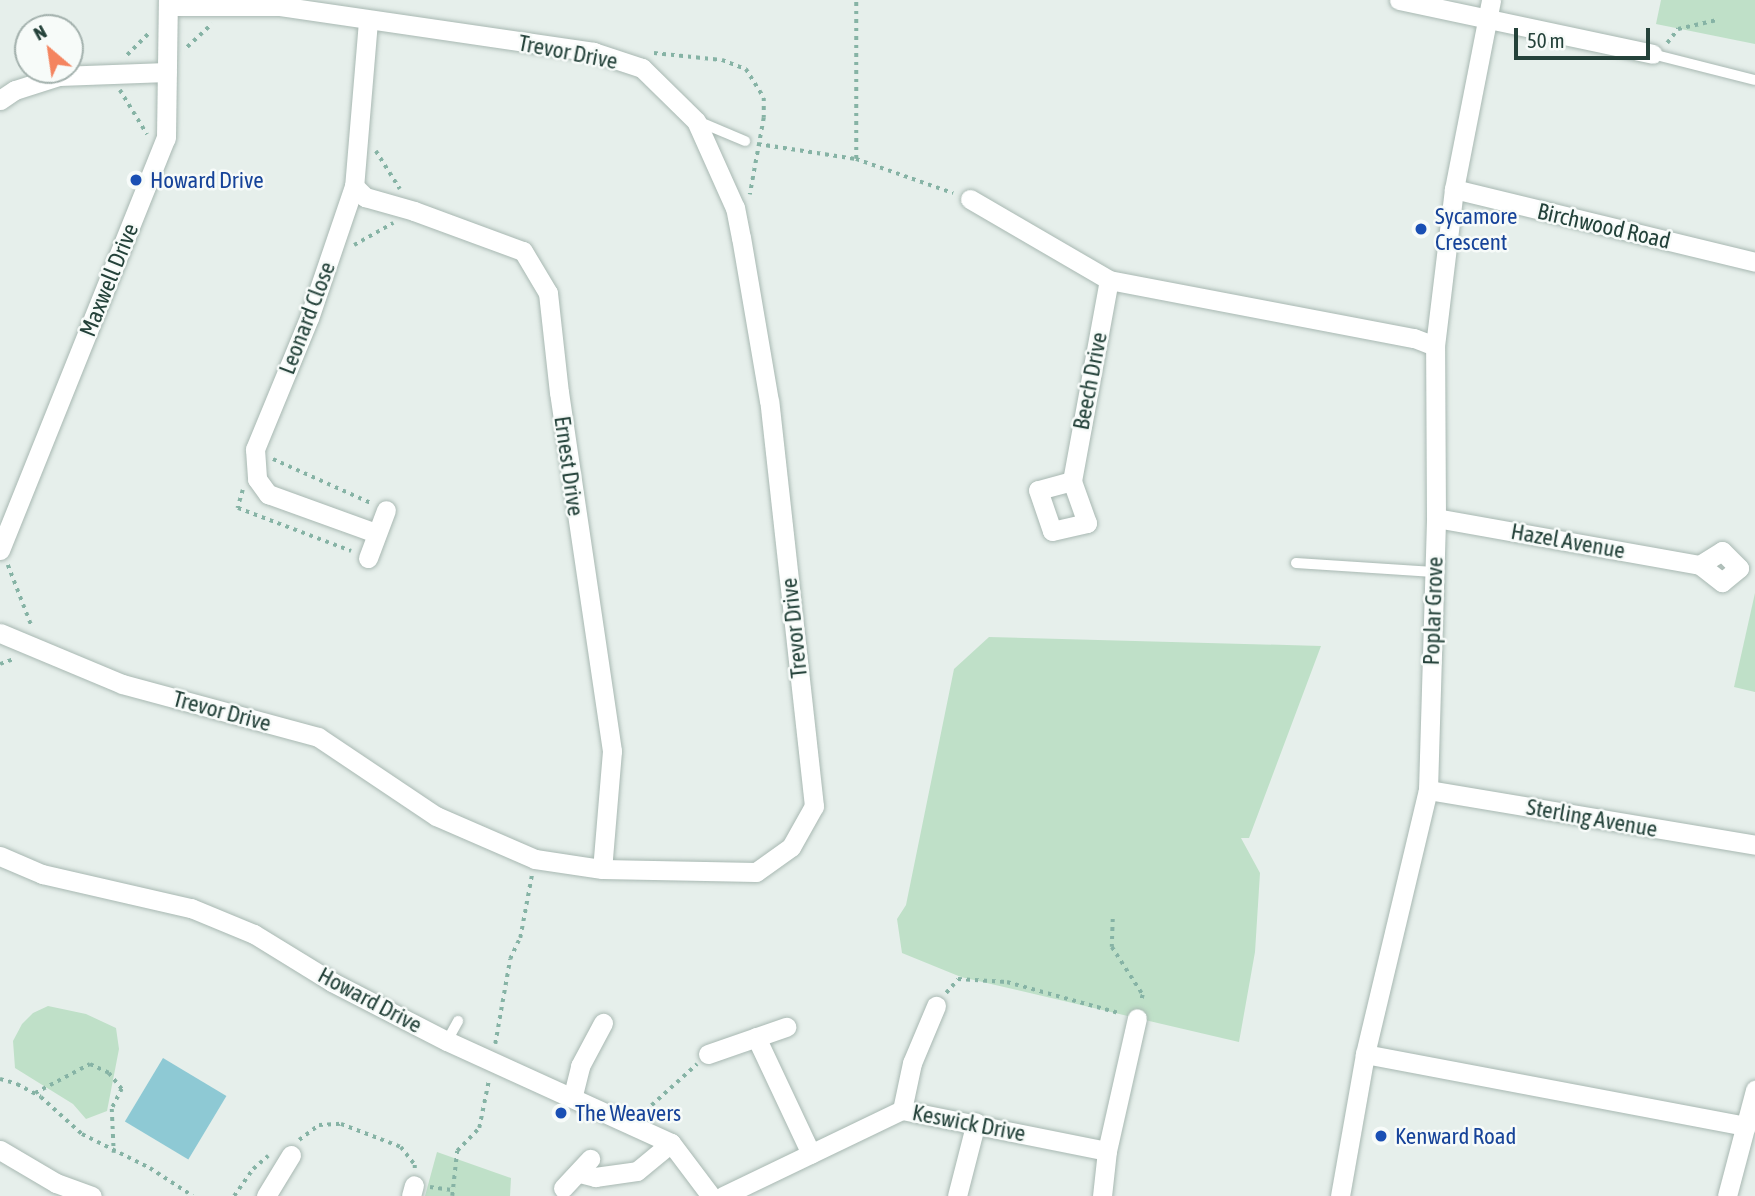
<!DOCTYPE html>
<html>
<head>
<meta charset="utf-8">
<style>
  body { margin:0 }
  #map { position:relative; width:1755px; height:1196px; overflow:hidden; background:#e6efeb; font-family:"Asap Condensed",sans-serif }
  div>[style] { position:absolute }
  .green>* { inset:0; background:#bfe0c8 }
  .water>* { inset:0; background:#8ec9d4; transform-origin:0 0 }
  .path>* { height:3.5px; margin-top:-1.75px; transform-origin:0; background:repeating-linear-gradient(90deg,#86b3a5 0 3.5px,transparent 0 8.5px) }
  .roads { filter:drop-shadow(0 0 2px #a8b8b2) drop-shadow(0 0 2px #a8b8b2) }
  .lane>* { height:10px; margin:-5px; padding:0 5px; transform-origin:5px; border-radius:5px; background:#fff }
  .street>* { height:19px; margin:-9.5px; padding:0 9.5px; transform-origin:9.5px; border-radius:9.5px; background:#fff }
  .dots>* { width:19px; height:19px; translate:-50% -50%; box-sizing:border-box; border:4px solid #f7fbf9; border-radius:50% }
  span { translate:-50% -50%; white-space:nowrap; text-align:center; line-height:1.15; -webkit-text-stroke:5px #f7fbf9; paint-order:stroke }
  .street-label { font-size:23px; color:#24423a }
  .transit-label { font-size:23px; color:#164399 }
  .left { translate:0 -50%; text-align:left }
  .north { position:absolute; left:14px; top:14px; width:70px; height:70px; box-sizing:border-box; background:#f7fbf9; border:2px solid #a3b1ad; border-radius:50%; rotate:331deg; font-size:19px; font-weight:700; line-height:28px; text-align:center; color:#24423a }
  .north::after { content:''; display:block; margin:auto; width:24px; height:32px; background:#f4845f; clip-path:polygon(50% 0,100% 100%,50% 72%,0 100%) }
  .scale { position:absolute; left:1514px; top:28px; width:136px; height:32px; box-sizing:border-box; border:4px solid #24423a; border-top:0; padding-left:9px; font-size:21px; line-height:24px; white-space:nowrap; color:#24423a; -webkit-text-stroke:5px #f7fbf9; paint-order:stroke }
</style>
</head>
<body>
<div id="map">
  <div class="green">
    <div style="clip-path:polygon(1661px 0,1755px 0,1755px 44px,1656px 24px)"></div>
    <div style="clip-path:polygon(1755px 593px,1755px 692px,1734px 687px)"></div>
    <div style="clip-path:polygon(989px 637px,1321px 646px,1249px 838px,1241px 838px,1260px 873px,1255px 952px,1239px 1042px,961px 977px,902px 953px,897px 919px,906px 905px,954px 669px)"></div>
    <div style="clip-path:polygon(48px 1006px,86px 1014px,116px 1028px,119px 1049px,107px 1111px,86px 1119px,73px 1104px,15px 1068px,13px 1041px,22px 1024px,33px 1013px)"></div>
    <div style="clip-path:polygon(437px 1152px,511px 1178px,510px 1196px,425px 1196px)"></div>
  </div>
  <div class="water">
    <div style="left:163px;top:1058px;width:74px;height:74px;rotate:31deg"></div>
  </div>
  <div class="path">
    <div style="left:1667px;top:43px;width:18px;rotate:-52deg"></div>
    <div style="left:1678px;top:29px;width:39px;rotate:-13deg"></div>
    <div style="left:187px;top:47px;width:34px;rotate:-43deg"></div>
    <div style="left:654px;top:53px;width:68px;rotate:5.9deg"></div>
    <div style="left:722px;top:60px;width:26px;rotate:21deg"></div>
    <div style="left:746px;top:69px;width:34px;rotate:58deg"></div>
    <div style="left:764px;top:98px;width:20px;rotate:90deg"></div>
    <div style="left:764px;top:118px;width:78px;rotate:100.3deg"></div>
    <div style="left:127px;top:55px;width:31px;rotate:-45deg"></div>
    <div style="left:120px;top:90px;width:52px;rotate:58.5deg"></div>
    <div style="left:758px;top:144px;width:99px;rotate:8.7deg"></div>
    <div style="left:856px;top:159px;width:159px;rotate:-90deg"></div>
    <div style="left:376px;top:151px;width:45px;rotate:57.7deg"></div>
    <div style="left:856px;top:159px;width:103px;rotate:19.3deg"></div>
    <div style="left:354px;top:245px;width:45px;rotate:-29.4deg"></div>
    <div style="left:273px;top:459px;width:107px;rotate:24.2deg"></div>
    <div style="left:243px;top:490px;width:19px;rotate:106deg"></div>
    <div style="left:238px;top:508px;width:121px;rotate:20.8deg"></div>
    <div style="left:8px;top:565px;width:66px;rotate:68.8deg"></div>
    <div style="left:0;top:664px;width:15px;rotate:-20deg"></div>
    <div style="left:1113px;top:919px;width:28px;rotate:92deg"></div>
    <div style="left:1112px;top:947px;width:57px;rotate:57.1deg"></div>
    <div style="left:1143px;top:995px;width:6px;rotate:108deg"></div>
    <div style="left:946px;top:993px;width:18px;rotate:-49deg"></div>
    <div style="left:958px;top:979px;width:49px;rotate:3.5deg"></div>
    <div style="left:1007px;top:982px;width:116px;rotate:15.5deg"></div>
    <div style="left:495px;top:1044px;width:86px;rotate:-80deg"></div>
    <div style="left:510px;top:959px;width:23px;rotate:-65deg"></div>
    <div style="left:520px;top:938px;width:65px;rotate:-79.4deg"></div>
    <div style="left:0;top:1079px;width:18px;rotate:16deg"></div>
    <div style="left:17px;top:1084px;width:27px;rotate:28deg"></div>
    <div style="left:41px;top:1097px;width:55px;rotate:42.1deg"></div>
    <div style="left:82px;top:1134px;width:76px;rotate:26.6deg"></div>
    <div style="left:150px;top:1168px;width:51px;rotate:33.1deg"></div>
    <div style="left:35px;top:1093px;width:62px;rotate:-27.8deg"></div>
    <div style="left:90px;top:1064px;width:21px;rotate:25deg"></div>
    <div style="left:109px;top:1073px;width:21px;rotate:51deg"></div>
    <div style="left:122px;top:1089px;width:22px;rotate:117deg"></div>
    <div style="left:112px;top:1109px;width:44px;rotate:87.4deg"></div>
    <div style="left:645px;top:1111px;width:70px;rotate:-42.1deg"></div>
    <div style="left:299px;top:1140px;width:25px;rotate:-37deg"></div>
    <div style="left:319px;top:1125px;width:22px;rotate:-3deg"></div>
    <div style="left:341px;top:1124px;width:64px;rotate:21deg"></div>
    <div style="left:401px;top:1147px;width:23px;rotate:52deg"></div>
    <div style="left:415px;top:1165px;width:4px;rotate:90deg"></div>
    <div style="left:430px;top:1187px;width:22px;rotate:8deg"></div>
    <div style="left:234px;top:1196px;width:33px;rotate:-55deg"></div>
    <div style="left:253px;top:1169px;width:20px;rotate:-41deg"></div>
    <div style="left:452px;top:1196px;width:45px;rotate:-83.7deg"></div>
    <div style="left:457px;top:1151px;width:32px;rotate:-46deg"></div>
    <div style="left:479px;top:1128px;width:50px;rotate:-78.5deg"></div>
  </div>
  <div class="roads">
    <div class="lane">
      <div style="left:1652px;top:54px;width:106px;rotate:14.2deg"></div>
      <div style="left:700px;top:122px;width:49px;rotate:22.9deg"></div>
      <div style="left:1296px;top:563px;width:138px;rotate:3.7deg"></div>
      <div style="left:447px;top:1041px;width:23px;rotate:-61deg"></div>
    </div>
    <div class="street">
      <div style="left:1399px;top:0;width:259px;rotate:12deg"></div>
      <div style="left:368px;top:21px;width:166px;rotate:94.8deg"></div>
      <div style="left:354px;top:186px;width:139px;rotate:108.8deg"></div>
      <div style="left:309px;top:318px;width:142px;rotate:112.4deg"></div>
      <div style="left:255px;top:449px;width:30px;rotate:86deg"></div>
      <div style="left:257px;top:479px;width:19px;rotate:54deg"></div>
      <div style="left:268px;top:494px;width:115px;rotate:19.9deg"></div>
      <div style="left:0;top:100px;width:18px;rotate:-34deg"></div>
      <div style="left:15px;top:90px;width:46px;rotate:-17.7deg"></div>
      <div style="left:59px;top:76px;width:108px;rotate:-2.1deg"></div>
      <div style="left:354px;top:186px;width:16px;rotate:45deg"></div>
      <div style="left:365px;top:197px;width:51px;rotate:15.9deg"></div>
      <div style="left:414px;top:211px;width:116px;rotate:20.2deg"></div>
      <div style="left:523px;top:251px;width:49px;rotate:59.2deg"></div>
      <div style="left:548px;top:293px;width:100px;rotate:83.7deg"></div>
      <div style="left:559px;top:392px;width:363px;rotate:81.6deg"></div>
      <div style="left:612px;top:751px;width:118px;rotate:94.8deg"></div>
      <div style="left:1454px;top:189px;width:310px;rotate:13.6deg"></div>
      <div style="left:970px;top:199px;width:161px;rotate:30.2deg"></div>
      <div style="left:1109px;top:280px;width:310px;rotate:10.8deg"></div>
      <div style="left:1414px;top:338px;width:22px;rotate:21deg"></div>
      <div style="left:1072px;top:481px;width:35px;rotate:165deg"></div>
      <div style="left:1038px;top:490px;width:43px;rotate:71.1deg"></div>
      <div style="left:1052px;top:531px;width:36px;rotate:-13deg"></div>
      <div style="left:1087px;top:523px;width:45px;rotate:-109.7deg"></div>
      <div style="left:1072px;top:481px;width:204px;rotate:-79.6deg"></div>
      <div style="left:1436px;top:518px;width:268px;rotate:10.1deg"></div>
      <div style="left:1700px;top:565px;width:28px;rotate:38deg"></div>
      <div style="left:1722px;top:582px;width:22px;rotate:-39deg"></div>
      <div style="left:1739px;top:568px;width:24px;rotate:-135deg"></div>
      <div style="left:1722px;top:551px;width:26px;rotate:148deg"></div>
      <div style="left:0;top:550px;width:444px;rotate:-68.1deg"></div>
      <div style="left:166px;top:138px;width:138px;rotate:-89.2deg"></div>
      <div style="left:368px;top:558px;width:51px;rotate:-69.4deg"></div>
      <div style="left:0;top:633px;width:132px;rotate:22.7deg"></div>
      <div style="left:122px;top:684px;width:203px;rotate:15.1deg"></div>
      <div style="left:318px;top:737px;width:142px;rotate:33.8deg"></div>
      <div style="left:436px;top:816px;width:108px;rotate:23.5deg"></div>
      <div style="left:535px;top:859px;width:68px;rotate:8.5deg"></div>
      <div style="left:602px;top:869px;width:154px;rotate:1.1deg"></div>
      <div style="left:756px;top:872px;width:43px;rotate:-35.5deg"></div>
      <div style="left:791px;top:847px;width:47px;rotate:-60.7deg"></div>
      <div style="left:814px;top:806px;width:407px;rotate:-96.3deg"></div>
      <div style="left:769px;top:401px;width:165px;rotate:-99.7deg"></div>
      <div style="left:741px;top:238px;width:31px;rotate:-101deg"></div>
      <div style="left:735px;top:208px;width:95px;rotate:-114.1deg"></div>
      <div style="left:696px;top:121px;width:76px;rotate:-135.5deg"></div>
      <div style="left:642px;top:68px;width:51px;rotate:-161.6deg"></div>
      <div style="left:594px;top:52px;width:319px;rotate:-171.7deg"></div>
      <div style="left:278px;top:6px;width:110px;rotate:180deg"></div>
      <div style="left:1428px;top:790px;width:332px;rotate:9.5deg"></div>
      <div style="left:0;top:856px;width:46px;rotate:23.2deg"></div>
      <div style="left:42px;top:874px;width:153px;rotate:12.9deg"></div>
      <div style="left:191px;top:908px;width:68px;rotate:22.4deg"></div>
      <div style="left:254px;top:934px;width:92px;rotate:31.6deg"></div>
      <div style="left:332px;top:982px;width:129px;rotate:27.2deg"></div>
      <div style="left:447px;top:1041px;width:246px;rotate:24.5deg"></div>
      <div style="left:671px;top:1143px;width:66px;rotate:53deg"></div>
      <div style="left:756px;top:1037px;width:129px;rotate:64.8deg"></div>
      <div style="left:708px;top:1054px;width:83px;rotate:-19.1deg"></div>
      <div style="left:1365px;top:1054px;width:388px;rotate:10.7deg"></div>
      <div style="left:573px;top:1095px;width:30px;rotate:-76deg"></div>
      <div style="left:580px;top:1066px;width:49px;rotate:-61.9deg"></div>
      <div style="left:902px;top:1110px;width:48px;rotate:-78deg"></div>
      <div style="left:912px;top:1063px;width:62px;rotate:-67.2deg"></div>
      <div style="left:0;top:1150px;width:65px;rotate:30.5deg"></div>
      <div style="left:56px;top:1183px;width:38px;rotate:20deg"></div>
      <div style="left:580px;top:1173px;width:16px;rotate:15deg"></div>
      <div style="left:595px;top:1177px;width:42px;rotate:-8.1deg"></div>
      <div style="left:637px;top:1171px;width:44px;rotate:-39.5deg"></div>
      <div style="left:563px;top:1188px;width:40px;rotate:-47deg"></div>
      <div style="left:266px;top:1196px;width:48px;rotate:-58.6deg"></div>
      <div style="left:411px;top:1196px;width:11px;rotate:-75deg"></div>
      <div style="left:723px;top:1196px;width:199px;rotate:-25.7deg"></div>
      <div style="left:902px;top:1110px;width:209px;rotate:11.3deg"></div>
      <div style="left:957px;top:1196px;width:76px;rotate:-75.6deg"></div>
      <div style="left:1102px;top:1196px;width:45px;rotate:-83.7deg"></div>
      <div style="left:1107px;top:1151px;width:136px;rotate:-77.3deg"></div>
      <div style="left:1340px;top:1196px;width:144px;rotate:-80deg"></div>
      <div style="left:1365px;top:1054px;width:271px;rotate:-76.6deg"></div>
      <div style="left:1428px;top:790px;width:272px;rotate:-88.3deg"></div>
      <div style="left:1436px;top:518px;width:172px;rotate:-90.3deg"></div>
      <div style="left:1435px;top:346px;width:158px;rotate:-83.1deg"></div>
      <div style="left:1454px;top:189px;width:193px;rotate:-78.9deg"></div>
      <div style="left:1727px;top:1196px;width:110px;rotate:-75.2deg"></div>
    </div>
  </div>
  <div class="dots">
    <div style="left:136px;top:180px;background:#1a4fb4"></div>
    <div style="left:1421px;top:229px;background:#1a4fb4"></div>
    <div style="left:561px;top:1113px;background:#1a4fb4"></div>
    <div style="left:1381px;top:1136px;background:#1a4fb4"></div>
  </div>
  <div class="street-label">
    <span style="left:568px;top:52px;rotate:11deg">Trevor Drive</span>
    <span style="left:1604px;top:226px;rotate:13deg">Birchwood Road</span>
    <span style="left:109px;top:280px;rotate:-68deg">Maxwell Drive</span>
    <span style="left:307px;top:318px;rotate:-69deg">Leonard Close</span>
    <span style="left:1090px;top:381px;rotate:-79deg">Beech Drive</span>
    <span style="left:569px;top:466px;rotate:82deg">Ernest Drive</span>
    <span style="left:1568px;top:541px;rotate:10deg">Hazel Avenue</span>
    <span style="left:1433px;top:611px;rotate:-88deg">Poplar Grove</span>
    <span style="left:794px;top:628px;rotate:-96deg">Trevor Drive</span>
    <span style="left:222px;top:711px;rotate:15deg">Trevor Drive</span>
    <span style="left:1592px;top:818px;rotate:10deg">Sterling Avenue</span>
    <span style="left:370px;top:1000px;rotate:28deg">Howard Drive</span>
    <span style="left:969px;top:1123px;rotate:11deg">Keswick Drive</span>
  </div>
  <div class="transit-label">
    <span class="left" style="left:150px;top:180px">Howard Drive</span>
    <span class="left" style="left:1435px;top:229px">Sycamore<br>Crescent</span>
    <span class="left" style="left:575px;top:1113px">The Weavers</span>
    <span class="left" style="left:1395px;top:1136px">Kenward Road</span>
  </div>
  <div class="north">N</div>
  <div class="scale">50 m</div>
</div>
</body>
</html>
